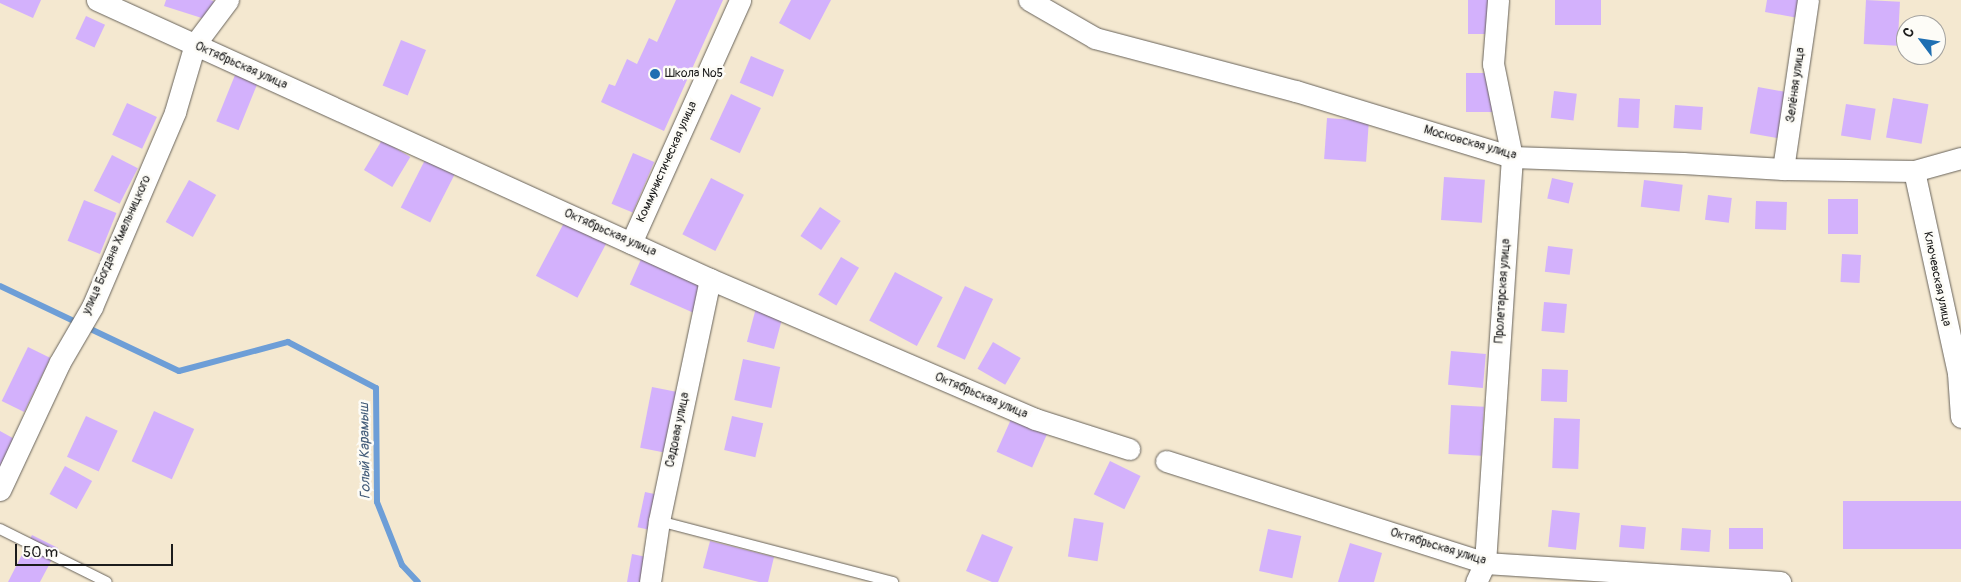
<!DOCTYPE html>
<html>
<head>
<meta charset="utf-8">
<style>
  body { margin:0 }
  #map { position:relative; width:1961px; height:582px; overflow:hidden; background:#f4e8d0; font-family:Pangolin,sans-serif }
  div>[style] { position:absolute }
  .stream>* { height:6px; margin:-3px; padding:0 3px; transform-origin:3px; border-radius:3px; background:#6d9ed7 }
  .building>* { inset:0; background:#d3b1fc; transform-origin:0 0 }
  .roads { filter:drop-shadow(0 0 1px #68635b) drop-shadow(0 0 1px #68635b) }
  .lane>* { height:10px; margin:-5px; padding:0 5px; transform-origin:5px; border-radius:5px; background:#fff }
  .street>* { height:21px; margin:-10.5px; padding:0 10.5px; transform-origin:10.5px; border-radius:10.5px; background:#fff }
  .dots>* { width:14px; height:14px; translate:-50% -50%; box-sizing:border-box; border:2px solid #fdfcf7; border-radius:50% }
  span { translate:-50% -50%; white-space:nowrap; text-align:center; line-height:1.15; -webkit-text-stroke:5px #fdfcf7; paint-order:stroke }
  .street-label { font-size:12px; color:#1c1c1c }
  .poi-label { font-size:12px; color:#1c1c1c }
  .left { translate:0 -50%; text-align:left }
  .water-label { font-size:14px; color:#445d7a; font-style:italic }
  .north { position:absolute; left:1896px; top:15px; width:50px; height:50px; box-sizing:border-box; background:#fdfcf7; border:1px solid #a3a29f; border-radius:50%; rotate:301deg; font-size:14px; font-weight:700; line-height:20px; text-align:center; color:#1c1c1c }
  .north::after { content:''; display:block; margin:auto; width:18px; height:22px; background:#1f6fb2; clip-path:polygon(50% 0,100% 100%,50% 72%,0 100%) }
  .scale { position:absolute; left:15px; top:544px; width:158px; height:22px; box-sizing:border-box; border:2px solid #1c1c1c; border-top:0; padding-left:6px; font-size:15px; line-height:18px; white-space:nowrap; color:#1c1c1c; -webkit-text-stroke:4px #fdfcf7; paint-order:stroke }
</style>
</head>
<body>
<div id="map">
  <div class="stream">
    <div style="left:0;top:286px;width:198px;rotate:25.4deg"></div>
    <div style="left:179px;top:371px;width:113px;rotate:-14.9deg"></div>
    <div style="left:288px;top:342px;width:99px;rotate:27.6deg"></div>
    <div style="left:376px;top:388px;width:114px;rotate:89.5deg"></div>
    <div style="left:377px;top:502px;width:68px;rotate:68.4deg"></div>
    <div style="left:402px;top:565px;width:23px;rotate:47deg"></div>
  </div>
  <div class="building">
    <div style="clip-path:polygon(0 0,41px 0,33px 18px,0 3px)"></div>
    <div style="clip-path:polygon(166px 0,210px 0,214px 1px,208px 20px,164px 6px)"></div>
    <div style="clip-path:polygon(676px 0,723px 0,664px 131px,601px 102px,609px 84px,615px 86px,627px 59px,637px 64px,649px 38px,657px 42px)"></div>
    <div style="clip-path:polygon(791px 0,831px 0,810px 40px,779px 23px)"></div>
    <div style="left:1468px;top:0;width:30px;height:34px"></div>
    <div style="left:1555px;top:0;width:46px;height:25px"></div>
    <div style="clip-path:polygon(1767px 0,1802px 0,1798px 18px,1765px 12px)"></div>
    <div style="left:1866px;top:0;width:34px;height:44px;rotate:3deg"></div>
    <div style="left:86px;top:16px;width:21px;height:25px;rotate:25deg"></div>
    <div style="left:401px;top:40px;width:27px;height:49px;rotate:22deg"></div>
    <div style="left:751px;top:56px;width:36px;height:29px;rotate:23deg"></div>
    <div style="left:1466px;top:73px;width:28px;height:39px"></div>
    <div style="left:235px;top:75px;width:24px;height:50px;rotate:22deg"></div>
    <div style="left:1758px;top:87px;width:34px;height:47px;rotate:10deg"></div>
    <div style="left:1554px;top:91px;width:23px;height:27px;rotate:7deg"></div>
    <div style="left:731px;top:94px;width:33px;height:50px;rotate:25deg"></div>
    <div style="left:1619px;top:98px;width:21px;height:29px;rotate:3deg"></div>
    <div style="left:1893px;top:98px;width:36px;height:40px;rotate:10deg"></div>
    <div style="left:127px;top:103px;width:33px;height:35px;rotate:25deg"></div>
    <div style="left:1846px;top:104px;width:30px;height:32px;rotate:9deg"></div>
    <div style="left:1675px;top:105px;width:28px;height:23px;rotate:4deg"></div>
    <div style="left:1327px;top:118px;width:42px;height:41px;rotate:4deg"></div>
    <div style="left:382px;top:140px;width:33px;height:35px;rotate:31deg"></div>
    <div style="left:633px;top:153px;width:23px;height:55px;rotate:23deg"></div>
    <div style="left:428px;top:154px;width:33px;height:60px;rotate:27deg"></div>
    <div style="left:112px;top:155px;width:29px;height:40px;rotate:27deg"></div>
    <div style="left:1444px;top:177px;width:41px;height:43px;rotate:4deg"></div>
    <div style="left:711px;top:178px;width:37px;height:63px;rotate:27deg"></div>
    <div style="left:1552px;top:178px;width:22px;height:21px;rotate:13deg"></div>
    <div style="left:189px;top:180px;width:31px;height:48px;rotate:29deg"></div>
    <div style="left:1644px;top:180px;width:39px;height:27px;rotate:7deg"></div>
    <div style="left:1708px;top:195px;width:24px;height:25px;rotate:7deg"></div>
    <div style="left:1828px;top:199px;width:30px;height:35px"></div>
    <div style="left:84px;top:200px;width:35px;height:44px;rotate:22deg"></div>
    <div style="left:1756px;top:201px;width:31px;height:28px;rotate:2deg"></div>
    <div style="left:820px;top:207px;width:25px;height:35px;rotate:34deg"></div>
    <div style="left:565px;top:221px;width:47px;height:62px;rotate:28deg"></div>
    <div style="left:1548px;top:246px;width:25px;height:26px;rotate:7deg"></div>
    <div style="left:1842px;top:254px;width:19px;height:28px;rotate:3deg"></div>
    <div style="left:642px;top:257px;width:72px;height:30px;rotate:24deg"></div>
    <div style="left:841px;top:257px;width:21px;height:44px;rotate:31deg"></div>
    <div style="left:895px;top:272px;width:54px;height:55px;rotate:28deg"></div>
    <div style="left:965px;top:286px;width:31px;height:67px;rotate:25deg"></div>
    <div style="left:1544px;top:302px;width:23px;height:29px;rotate:5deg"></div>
    <div style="left:756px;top:308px;width:28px;height:35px;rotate:15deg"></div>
    <div style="left:993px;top:342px;width:32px;height:31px;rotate:30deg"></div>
    <div style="left:28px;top:347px;width:25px;height:60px;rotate:26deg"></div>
    <div style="left:1451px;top:351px;width:35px;height:34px;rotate:5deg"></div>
    <div style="left:743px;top:359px;width:38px;height:42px;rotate:12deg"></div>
    <div style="left:1542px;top:369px;width:26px;height:32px;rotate:2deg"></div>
    <div style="left:652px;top:387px;width:31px;height:62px;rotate:11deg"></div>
    <div style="left:1451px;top:405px;width:33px;height:49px;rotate:3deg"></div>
    <div style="left:154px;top:411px;width:44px;height:55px;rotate:24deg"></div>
    <div style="left:86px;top:416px;width:35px;height:45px;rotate:25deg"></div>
    <div style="left:732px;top:416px;width:32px;height:35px;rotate:13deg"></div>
    <div style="left:1012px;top:417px;width:39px;height:38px;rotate:24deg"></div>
    <div style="left:1554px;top:418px;width:26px;height:50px;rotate:2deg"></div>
    <div style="clip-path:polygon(0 431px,20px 442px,0 481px)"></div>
    <div style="left:1110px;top:461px;width:34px;height:37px;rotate:26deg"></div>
    <div style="left:65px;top:466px;width:31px;height:32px;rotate:29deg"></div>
    <div style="left:645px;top:492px;width:24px;height:36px;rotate:12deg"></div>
    <div style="left:1843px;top:501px;width:118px;height:48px"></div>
    <div style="left:1552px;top:510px;width:28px;height:37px;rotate:6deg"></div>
    <div style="left:1074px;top:518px;width:30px;height:39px;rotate:9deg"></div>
    <div style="left:1621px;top:525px;width:25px;height:22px;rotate:5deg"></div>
    <div style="left:1682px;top:528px;width:29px;height:22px;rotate:4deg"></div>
    <div style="left:1729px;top:528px;width:34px;height:21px"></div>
    <div style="left:1268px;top:529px;width:34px;height:43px;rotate:12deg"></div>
    <div style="clip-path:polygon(982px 534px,1013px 547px,998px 582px,992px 582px,966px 571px)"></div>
    <div style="clip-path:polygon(32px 535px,58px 548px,40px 582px,8px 582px)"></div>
    <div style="clip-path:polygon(710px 541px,774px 557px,768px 582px,759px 582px,703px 568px)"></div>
    <div style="clip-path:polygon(1350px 543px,1382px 553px,1374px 582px,1338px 582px)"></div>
    <div style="clip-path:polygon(632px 554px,656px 559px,651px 582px,627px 582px)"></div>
  </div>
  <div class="roads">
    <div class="lane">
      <div style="left:659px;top:521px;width:242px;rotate:14.6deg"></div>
      <div style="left:0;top:529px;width:119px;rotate:26.4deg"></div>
    </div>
    <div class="street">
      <div style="left:97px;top:0;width:674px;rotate:24.47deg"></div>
      <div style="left:710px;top:279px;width:354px;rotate:23.3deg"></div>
      <div style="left:1035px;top:419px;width:99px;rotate:17.7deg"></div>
      <div style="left:1029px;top:0;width:76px;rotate:29.9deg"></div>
      <div style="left:1095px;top:38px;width:208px;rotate:14.8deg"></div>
      <div style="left:1296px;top:91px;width:226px;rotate:17deg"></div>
      <div style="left:1512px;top:157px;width:171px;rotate:2deg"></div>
      <div style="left:1683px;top:163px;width:100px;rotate:3.4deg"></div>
      <div style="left:1783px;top:169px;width:131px;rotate:0.9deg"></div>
      <div style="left:1914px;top:171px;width:49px;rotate:-15.5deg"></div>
      <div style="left:1783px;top:169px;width:171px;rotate:-81.6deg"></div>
      <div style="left:1914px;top:171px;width:207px;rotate:77.7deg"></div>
      <div style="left:1958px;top:373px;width:44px;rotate:86.1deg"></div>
      <div style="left:631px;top:243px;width:266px;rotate:-65.8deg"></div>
      <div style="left:1166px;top:461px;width:335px;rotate:17.7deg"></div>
      <div style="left:1485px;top:563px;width:296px;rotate:3.7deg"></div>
      <div style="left:0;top:490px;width:141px;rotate:-64.9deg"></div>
      <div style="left:60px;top:362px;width:64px;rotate:-59.8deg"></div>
      <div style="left:92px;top:307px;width:212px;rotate:-66.9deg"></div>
      <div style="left:175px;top:112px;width:71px;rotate:-73.6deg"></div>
      <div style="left:195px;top:44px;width:55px;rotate:-53.1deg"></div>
      <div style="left:650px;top:582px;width:62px;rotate:-81.6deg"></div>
      <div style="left:659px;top:521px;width:247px;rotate:-78.1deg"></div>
      <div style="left:1476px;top:582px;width:21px;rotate:-65deg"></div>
      <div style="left:1485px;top:563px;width:407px;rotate:-86.2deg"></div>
      <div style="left:1512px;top:157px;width:95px;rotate:-101.5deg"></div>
      <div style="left:1493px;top:64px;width:64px;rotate:-85.5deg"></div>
    </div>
  </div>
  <div class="dots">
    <div style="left:655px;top:74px;background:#1f6fb2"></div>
  </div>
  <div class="street-label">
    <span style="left:241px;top:66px;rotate:24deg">Октябрьская улица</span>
    <span style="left:1796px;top:85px;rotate:-82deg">Зелёная улица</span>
    <span style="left:1470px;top:143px;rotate:16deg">Московская улица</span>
    <span style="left:667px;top:162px;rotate:-66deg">Коммунистическая улица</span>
    <span style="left:610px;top:233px;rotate:24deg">Октябрьская улица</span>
    <span style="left:117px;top:245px;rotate:-66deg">улица Богдана Хмельницкого</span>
    <span style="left:1937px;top:279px;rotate:78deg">Ключевская улица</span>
    <span style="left:1503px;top:291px;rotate:-86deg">Пролетарская улица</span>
    <span style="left:981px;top:396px;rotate:23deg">Октябрьская улица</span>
    <span style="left:678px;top:430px;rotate:-78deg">Садовая улица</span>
    <span style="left:1438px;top:547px;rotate:17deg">Октябрьская улица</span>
  </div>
  <div class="poi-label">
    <span class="left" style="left:665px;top:74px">Школа №5</span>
  </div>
  <div class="water-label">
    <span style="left:365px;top:451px;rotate:-91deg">Голый Карамыш</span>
  </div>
  <div class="north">С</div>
  <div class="scale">50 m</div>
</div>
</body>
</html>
